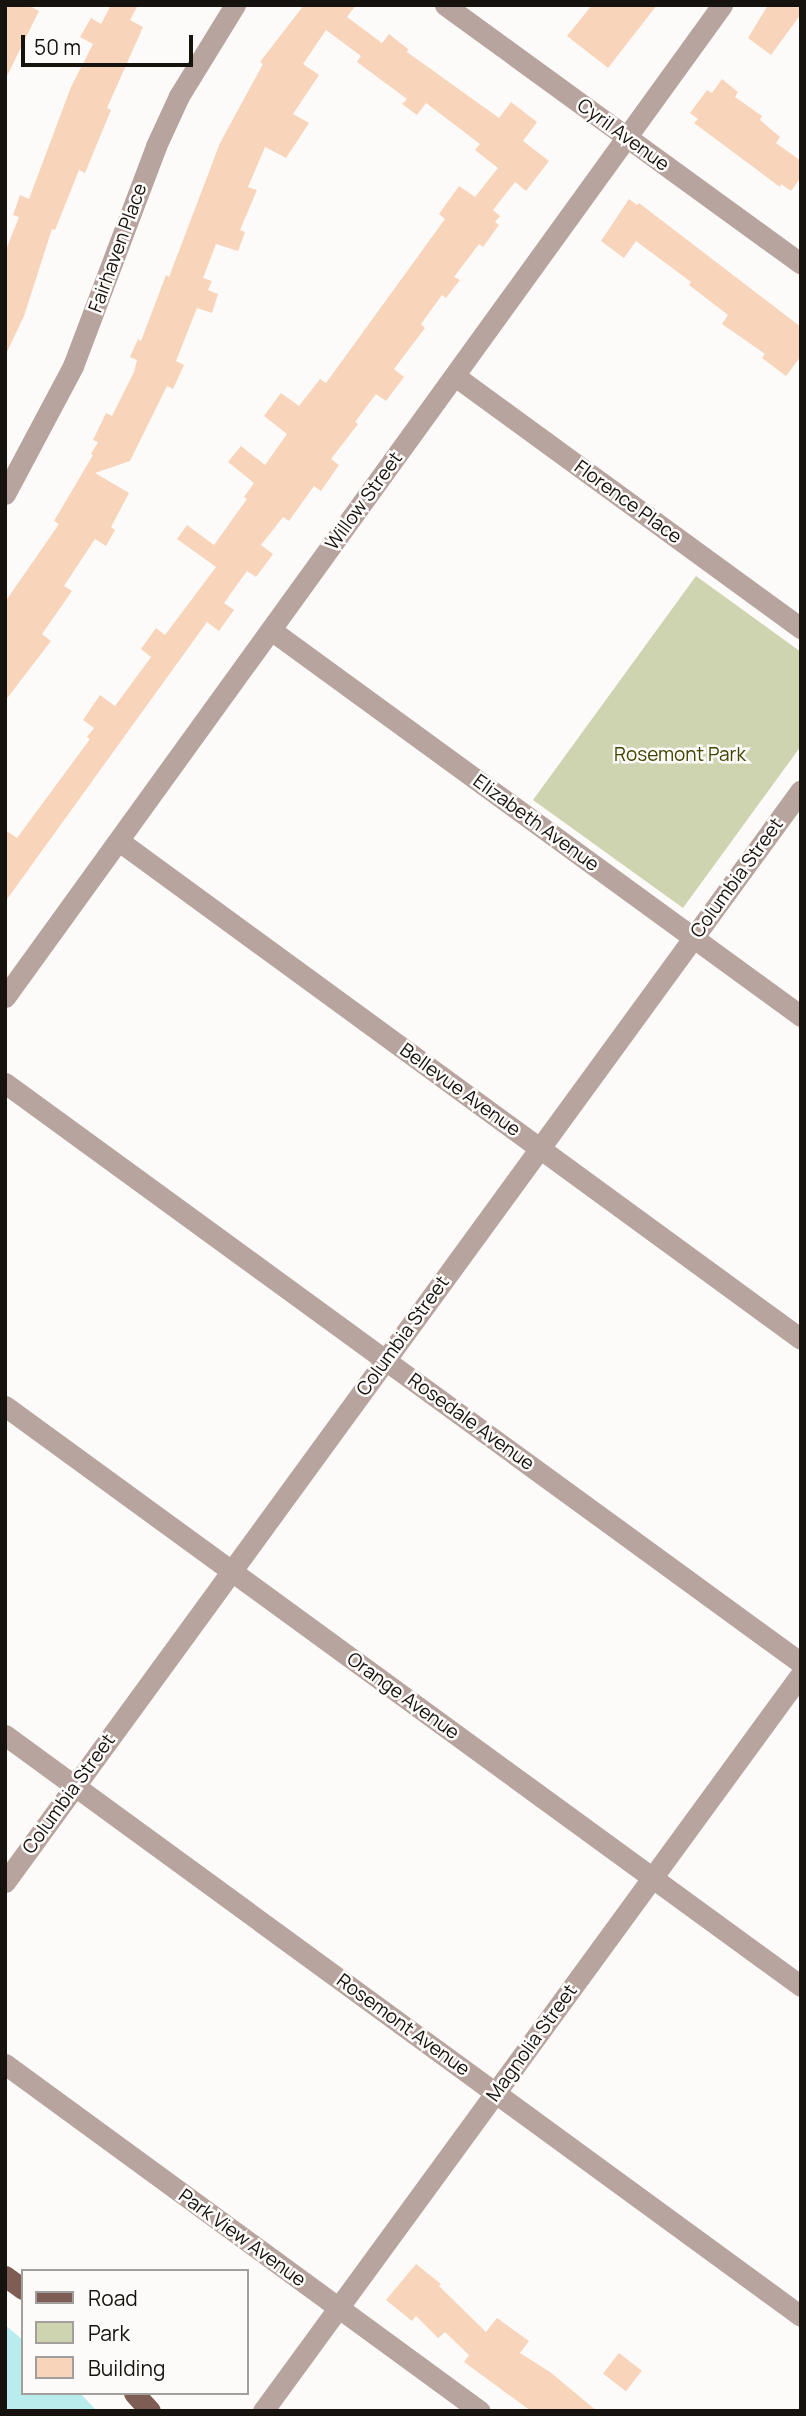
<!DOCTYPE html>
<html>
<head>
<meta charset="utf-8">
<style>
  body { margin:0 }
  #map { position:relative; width:806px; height:2416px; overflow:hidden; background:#fdfbf9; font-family:Manrope,sans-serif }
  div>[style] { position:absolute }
  .green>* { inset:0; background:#cfd4b0 }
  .water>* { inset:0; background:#b8eced }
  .building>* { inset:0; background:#f8d4ba; transform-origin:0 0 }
  .minor>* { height:21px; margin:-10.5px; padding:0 10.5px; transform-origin:10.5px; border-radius:10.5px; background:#b8a49f }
  .primary>* { height:21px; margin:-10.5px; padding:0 10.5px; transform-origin:10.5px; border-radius:10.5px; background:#7e5d54 }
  span { translate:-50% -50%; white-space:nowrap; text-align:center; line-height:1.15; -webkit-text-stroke:5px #fdfbf9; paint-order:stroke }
  .street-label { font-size:19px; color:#16120e }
  .park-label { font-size:19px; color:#414500 }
  .frame { position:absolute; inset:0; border:7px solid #16120e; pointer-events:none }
  .legend { position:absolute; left:21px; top:2269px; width:228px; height:126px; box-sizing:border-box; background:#fdfbf9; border:2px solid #a19e9b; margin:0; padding:9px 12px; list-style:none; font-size:21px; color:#16120e }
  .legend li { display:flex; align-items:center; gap:14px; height:35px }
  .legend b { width:35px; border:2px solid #a19e9b }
  .scale { position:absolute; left:21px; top:35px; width:172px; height:32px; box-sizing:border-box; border:4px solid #16120e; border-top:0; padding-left:9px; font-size:21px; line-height:24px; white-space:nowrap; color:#16120e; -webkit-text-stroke:5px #fdfbf9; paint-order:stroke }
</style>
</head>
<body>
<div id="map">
  <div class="green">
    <div style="clip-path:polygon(696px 576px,801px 652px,801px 746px,683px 908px,533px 800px)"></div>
  </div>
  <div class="water">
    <div style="clip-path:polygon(5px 2325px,23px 2340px,23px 2393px,80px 2393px,97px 2411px,5px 2411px)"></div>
  </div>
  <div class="building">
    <div style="clip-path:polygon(5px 5px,28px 5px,39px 11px,5px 80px)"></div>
    <div style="clip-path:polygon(111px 5px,138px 5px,130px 20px,143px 27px,107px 108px,111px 110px,85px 173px,79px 170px,55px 230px,52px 229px,24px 316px,5px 356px,5px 252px,19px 217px,13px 215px,20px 195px,29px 199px,71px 87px,93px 44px,80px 37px,91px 18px,101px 24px)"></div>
    <div style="clip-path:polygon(304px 5px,356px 5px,347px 17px,382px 43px,389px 34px,408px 49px,407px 52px,499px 118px,511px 102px,537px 122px,523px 141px,549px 161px,526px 191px,515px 182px,493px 210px,500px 216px,495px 222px,499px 225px,483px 247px,479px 244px,454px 277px,460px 280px,446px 298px,442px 295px,421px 324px,425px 328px,394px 369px,404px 377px,386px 401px,376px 394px,355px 422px,358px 424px,331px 459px,339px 465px,321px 491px,314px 486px,289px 521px,283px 517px,261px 545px,273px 554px,256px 577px,247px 571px,224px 603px,234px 610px,219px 631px,207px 622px,5px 902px,5px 830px,17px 838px,90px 739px,87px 737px,94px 728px,83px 720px,100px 695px,115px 706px,151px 657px,141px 649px,156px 628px,165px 635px,216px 567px,177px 539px,187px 525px,214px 545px,247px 499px,244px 497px,254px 483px,228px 462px,241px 446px,265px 465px,287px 434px,264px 416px,281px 393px,299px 406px,320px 379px,326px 383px,445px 219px,439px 214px,459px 186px,475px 197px,498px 168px,475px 150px,480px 144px,426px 103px,417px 115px,402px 104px,407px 99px,357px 62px,361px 56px,326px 30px,303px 64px,319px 75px,293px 114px,309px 123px,286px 158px,265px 147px,248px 187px,257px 190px,240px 230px,245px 232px,238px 251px,216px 244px,203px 278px,212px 281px,208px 290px,218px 294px,212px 313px,197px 308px,176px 361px,184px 365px,173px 389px,167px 386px,130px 461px,95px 473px,129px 493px,111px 527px,115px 530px,106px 546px,95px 539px,64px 586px,72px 591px,42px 634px,51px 641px,5px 701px,5px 602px,59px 524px,54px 521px,93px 455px,91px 454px,98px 442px,93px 440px,106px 413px,112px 416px,134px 372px,137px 360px,130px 357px,138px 339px,141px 341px,166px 275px,169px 277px,220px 143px,263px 64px,260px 62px)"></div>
    <div style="clip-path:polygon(592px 5px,657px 5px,608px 68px,567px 36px)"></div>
    <div style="clip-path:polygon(768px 5px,801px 5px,801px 14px,771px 55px,748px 38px)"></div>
    <div style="clip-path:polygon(722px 79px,738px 92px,735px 97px,762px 116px,760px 120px,780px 137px,776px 143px,801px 161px,801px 177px,791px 191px,781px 184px,780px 187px,694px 123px,698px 119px,690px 113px,707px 90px,712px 93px)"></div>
    <div style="clip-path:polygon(629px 199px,637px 205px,639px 203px,801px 327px,801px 356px,786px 376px,762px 358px,765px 354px,722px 324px,728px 315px,689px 285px,691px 282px,636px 241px,624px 258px,601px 241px)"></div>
    <div style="clip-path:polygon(416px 2264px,441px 2284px,439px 2286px,486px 2332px,497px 2318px,529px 2341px,520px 2353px,550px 2372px,597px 2411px,531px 2411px,464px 2362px,469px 2355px,445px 2332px,438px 2338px,416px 2316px,412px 2321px,386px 2300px)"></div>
    <div style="left:619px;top:2353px;width:29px;height:26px;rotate:38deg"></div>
  </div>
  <div class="minor">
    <div style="left:445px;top:5px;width:440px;rotate:36deg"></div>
    <div style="left:455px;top:376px;width:428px;rotate:36.1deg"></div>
    <div style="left:5px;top:494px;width:145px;rotate:-62deg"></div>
    <div style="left:73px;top:366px;width:235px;rotate:-69.3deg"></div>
    <div style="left:156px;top:146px;width:55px;rotate:-65.3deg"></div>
    <div style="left:179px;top:96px;width:107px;rotate:-58.4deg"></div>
    <div style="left:271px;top:630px;width:656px;rotate:36.07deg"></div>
    <div style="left:119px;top:841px;width:844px;rotate:36.14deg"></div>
    <div style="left:5px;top:997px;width:1224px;rotate:-54.14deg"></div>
    <div style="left:5px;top:1083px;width:985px;rotate:36.08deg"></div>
    <div style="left:5px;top:1406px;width:985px;rotate:36.08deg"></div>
    <div style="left:5px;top:1735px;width:985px;rotate:36.13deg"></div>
    <div style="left:5px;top:1882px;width:1351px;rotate:-53.91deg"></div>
    <div style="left:5px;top:2064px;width:588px;rotate:36.15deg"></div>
    <div style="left:263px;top:2411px;width:912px;rotate:-53.87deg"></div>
  </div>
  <div class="primary">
    <div style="left:5px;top:2276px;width:22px;rotate:36deg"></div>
    <div style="left:134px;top:2393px;width:24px;rotate:48deg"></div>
  </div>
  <div class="street-label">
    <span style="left:623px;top:135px;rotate:36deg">Cyril Avenue</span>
    <span style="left:118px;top:248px;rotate:-70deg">Fairhaven Place</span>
    <span style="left:364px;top:501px;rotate:-54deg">Willow Street</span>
    <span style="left:628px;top:502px;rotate:36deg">Florence Place</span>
    <span style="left:536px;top:823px;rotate:36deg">Elizabeth Avenue</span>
    <span style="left:737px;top:878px;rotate:-54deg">Columbia Street</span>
    <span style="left:460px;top:1090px;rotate:36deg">Bellevue Avenue</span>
    <span style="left:403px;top:1336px;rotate:-54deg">Columbia Street</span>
    <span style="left:471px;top:1422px;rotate:36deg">Rosedale Avenue</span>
    <span style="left:403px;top:1696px;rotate:36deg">Orange Avenue</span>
    <span style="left:69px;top:1794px;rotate:-54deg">Columbia Street</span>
    <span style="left:403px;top:2025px;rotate:36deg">Rosemont Avenue</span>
    <span style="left:532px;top:2043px;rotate:-54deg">Magnolia Street</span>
    <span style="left:242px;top:2238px;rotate:36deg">Park View Avenue</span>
  </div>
  <div class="park-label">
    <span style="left:680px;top:755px">Rosemont Park</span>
  </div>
  <div class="frame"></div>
  <ul class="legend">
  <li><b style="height:9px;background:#7e5d54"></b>Road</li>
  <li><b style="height:19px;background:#cfd4b0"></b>Park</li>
  <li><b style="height:19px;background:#f8d4ba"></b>Building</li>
  </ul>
  <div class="scale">50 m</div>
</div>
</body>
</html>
